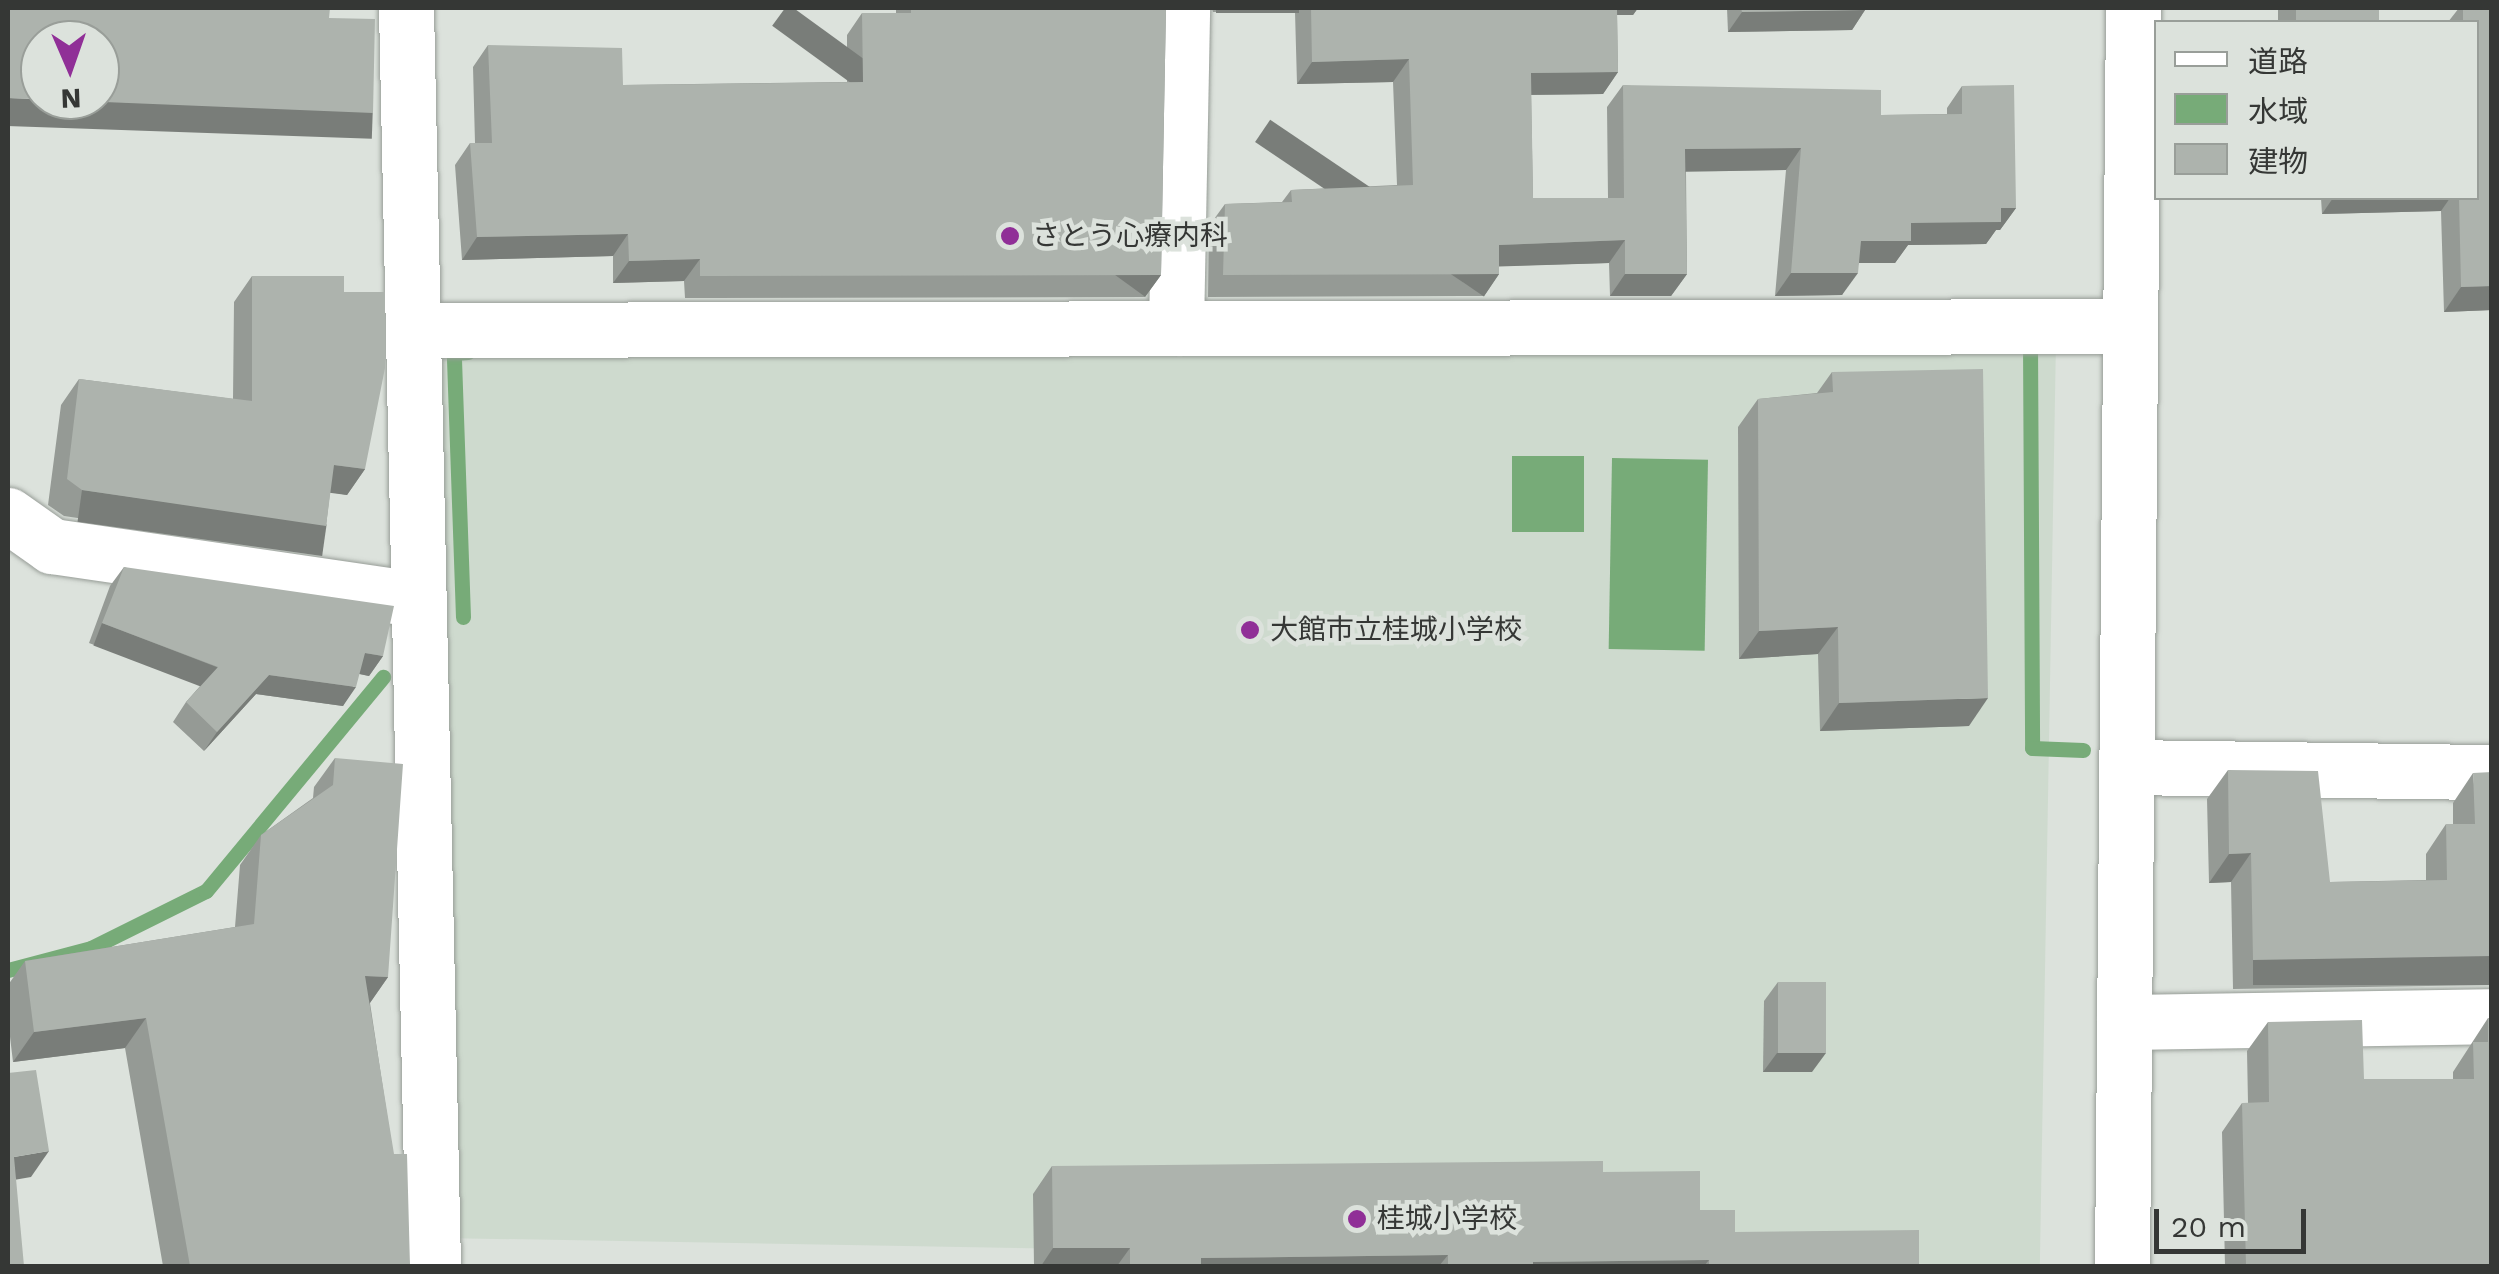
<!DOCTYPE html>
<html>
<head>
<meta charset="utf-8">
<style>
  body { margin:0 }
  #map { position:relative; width:2499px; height:1274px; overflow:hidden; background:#dce2dc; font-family:"Work Sans","Noto Sans JP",sans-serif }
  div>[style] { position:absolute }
  .built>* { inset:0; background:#cedace; transform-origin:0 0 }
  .water>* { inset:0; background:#77ab78; transform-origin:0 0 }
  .stream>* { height:15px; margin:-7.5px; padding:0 7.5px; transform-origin:7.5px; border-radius:7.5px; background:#77ab78 }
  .roads { filter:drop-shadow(0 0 2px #979d97) drop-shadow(0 0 2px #979d97) }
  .minor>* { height:55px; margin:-27.5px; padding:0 27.5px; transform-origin:27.5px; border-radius:27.5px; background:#fff }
  .tertiary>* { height:55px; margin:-27.5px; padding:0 27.5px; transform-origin:27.5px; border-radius:27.5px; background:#fff }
  .wall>* { inset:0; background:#959a95 }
  .shaded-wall>* { inset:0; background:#797d79; transform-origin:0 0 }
  .building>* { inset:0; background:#adb3ad; transform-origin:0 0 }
  .dots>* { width:28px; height:28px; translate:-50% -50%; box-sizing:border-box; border:5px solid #dce2dc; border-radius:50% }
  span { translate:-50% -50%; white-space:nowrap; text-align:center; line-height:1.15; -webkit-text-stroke:9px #dce2dc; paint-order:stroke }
  .poi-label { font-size:28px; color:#353735 }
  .left { translate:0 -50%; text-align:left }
  .frame { position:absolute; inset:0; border:10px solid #353735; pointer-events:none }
  .legend { position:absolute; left:2154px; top:20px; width:325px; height:180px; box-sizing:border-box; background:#dce2dc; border:2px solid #999e99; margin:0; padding:12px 18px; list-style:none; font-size:30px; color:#353735 }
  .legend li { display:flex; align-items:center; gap:20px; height:50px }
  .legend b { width:50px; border:2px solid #999e99 }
  .north { position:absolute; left:20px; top:20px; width:100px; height:100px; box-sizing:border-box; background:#dce2dc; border:2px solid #999e99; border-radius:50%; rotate:178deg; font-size:28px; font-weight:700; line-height:40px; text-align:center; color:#353735 }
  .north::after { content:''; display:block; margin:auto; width:35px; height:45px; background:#902f97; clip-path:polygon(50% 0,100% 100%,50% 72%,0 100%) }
  .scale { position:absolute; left:2154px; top:1209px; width:152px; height:45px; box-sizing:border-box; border:5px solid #353735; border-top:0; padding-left:12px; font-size:30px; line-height:35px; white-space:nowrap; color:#353735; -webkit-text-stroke:8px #dce2dc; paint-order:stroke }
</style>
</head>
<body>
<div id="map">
  <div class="built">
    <div style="left:2056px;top:340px;width:926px;height:1614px;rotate:91deg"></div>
  </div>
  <div class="water">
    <div style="left:1512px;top:456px;width:72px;height:76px"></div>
    <div style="left:1612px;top:458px;width:96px;height:191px;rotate:1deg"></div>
  </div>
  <div class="stream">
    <div style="left:2021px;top:342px;width:9px"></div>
    <div style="left:2030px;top:342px;width:406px;rotate:89.7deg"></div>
    <div style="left:2032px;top:748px;width:51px;rotate:2.2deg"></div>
    <div style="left:463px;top:617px;width:264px;rotate:-92deg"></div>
    <div style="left:454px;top:353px;width:14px;rotate:-4deg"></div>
    <div style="left:8px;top:970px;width:86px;rotate:-14.8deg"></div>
    <div style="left:91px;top:948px;width:128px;rotate:-26.4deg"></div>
    <div style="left:206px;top:891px;width:278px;rotate:-50.4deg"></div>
  </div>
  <div class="roads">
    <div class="minor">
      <div style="left:406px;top:8px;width:1258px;rotate:88.77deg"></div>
      <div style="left:1176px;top:328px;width:320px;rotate:-88.9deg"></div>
      <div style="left:413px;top:330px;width:1717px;rotate:-0.13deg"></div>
      <div style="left:8px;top:515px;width:54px;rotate:35.2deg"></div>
      <div style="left:52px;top:546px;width:369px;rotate:8.3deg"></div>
      <div style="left:2126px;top:767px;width:366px;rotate:0.8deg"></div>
      <div style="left:2124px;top:1022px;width:368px;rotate:-0.9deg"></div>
    </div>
    <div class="tertiary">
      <div style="left:2122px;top:1266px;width:1258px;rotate:-89.5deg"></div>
    </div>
  </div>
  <div class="wall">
    <div style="clip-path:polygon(896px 8px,1166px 8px,1161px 275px,1145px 297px,685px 298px,684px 281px,613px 283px,613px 256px,462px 260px,455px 165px,470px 143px,475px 143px,473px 67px,488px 45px,623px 85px,847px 82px,847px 35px,862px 13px,896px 13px)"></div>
    <div style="clip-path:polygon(1212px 8px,1638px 8px,1633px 15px,1617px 15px,1618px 72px,1603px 94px,1531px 95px,1533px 198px,1608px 198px,1607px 107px,1623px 85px,1881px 115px,1947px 114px,1947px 108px,1962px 86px,2016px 208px,2000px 230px,1996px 230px,1986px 244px,1908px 245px,1895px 263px,1859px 263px,1842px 295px,1775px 296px,1786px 170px,1686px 171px,1687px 274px,1671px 296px,1610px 296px,1609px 263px,1499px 266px,1499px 274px,1484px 296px,1208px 297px,1209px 226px,1225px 204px,1282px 202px,1291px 190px,1397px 185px,1393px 82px,1297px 84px,1295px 12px,1213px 12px)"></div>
    <div style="clip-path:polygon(1727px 8px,1865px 8px,1865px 10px,1852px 30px,1728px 32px)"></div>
    <div style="clip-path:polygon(2247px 8px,2379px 8px,2379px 22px,2278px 22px,2278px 8px)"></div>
    <div style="clip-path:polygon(2459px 8px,2492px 8px,2492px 310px,2444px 312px,2441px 211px,2322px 214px,2321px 198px,2476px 198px,2476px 22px,2448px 22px)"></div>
    <div style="clip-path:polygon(252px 276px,344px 292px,365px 469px,347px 495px,330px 492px,326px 526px,308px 552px,64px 516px,48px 505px,61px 405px,79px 379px,233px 399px,234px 302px)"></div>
    <div style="clip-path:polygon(1832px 372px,1969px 726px,1820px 731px,1818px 654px,1739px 659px,1738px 427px,1758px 399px,1817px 393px)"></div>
    <div style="clip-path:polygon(124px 567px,383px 656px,369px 676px,359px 674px,343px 706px,256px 694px,204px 751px,173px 722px,186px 702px,201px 685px,89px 643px,110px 586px)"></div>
    <div style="clip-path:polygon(335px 758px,388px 977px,370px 1003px,410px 1266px,163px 1266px,125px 1048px,13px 1062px,8px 1020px,8px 985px,25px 961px,235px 927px,240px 865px,261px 835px,313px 798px,314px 787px)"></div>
    <div style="clip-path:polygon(2228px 770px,2330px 882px,2426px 880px,2426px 854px,2446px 824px,2453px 824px,2453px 803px,2473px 773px,2492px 985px,2233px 989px,2231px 882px,2209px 883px,2207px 799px)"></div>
    <div style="clip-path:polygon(1778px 982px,1812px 1072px,1763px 1072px,1764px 1001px)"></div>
    <div style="clip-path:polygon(2488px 1018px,2492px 1266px,2225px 1266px,2222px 1132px,2242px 1103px,2248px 1103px,2247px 1051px,2268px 1022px,2364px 1079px,2453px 1079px,2453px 1072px)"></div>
    <div style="clip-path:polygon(1052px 1166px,1603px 1172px,1700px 1210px,1735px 1232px,1919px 1266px,1034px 1266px,1033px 1194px)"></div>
  </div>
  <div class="shaded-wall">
    <div style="left:1216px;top:8px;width:83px;height:5px"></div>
    <div style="clip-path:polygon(1606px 8px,1638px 8px,1633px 15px,1601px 15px)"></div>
    <div style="clip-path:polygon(1865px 10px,1852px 30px,1728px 32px,1742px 12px)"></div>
    <div style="clip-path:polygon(1409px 59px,1393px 82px,1297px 84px,1312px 62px)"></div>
    <div style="clip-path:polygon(1618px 72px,1603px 94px,1515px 95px,1531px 73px)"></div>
    <div style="left:8px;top:98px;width:365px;height:28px;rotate:2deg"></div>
    <div style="clip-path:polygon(1801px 148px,1786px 170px,1670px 172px,1685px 149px)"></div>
    <div style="clip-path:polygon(2333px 198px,2450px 198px,2441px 211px,2322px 214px)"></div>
    <div style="clip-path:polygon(2001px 208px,2016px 208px,2000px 230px,1996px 230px,1986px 244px,1908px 245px,1895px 263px,1845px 263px,1861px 241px,1911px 223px)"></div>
    <div style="clip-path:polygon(628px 234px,613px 256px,462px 260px,477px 237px)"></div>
    <div style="clip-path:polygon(1625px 240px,1609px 263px,1483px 267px,1499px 245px)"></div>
    <div style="clip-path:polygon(700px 259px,684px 281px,613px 283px,629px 261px)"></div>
    <div style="clip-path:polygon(1791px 273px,1858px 273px,1842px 295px,1775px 296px)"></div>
    <div style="left:1499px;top:274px;width:27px;height:276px;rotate:124deg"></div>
    <div style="clip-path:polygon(1625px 274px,1687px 274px,1671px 296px,1610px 296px)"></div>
    <div style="left:1161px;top:275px;width:27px;height:461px;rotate:126deg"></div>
    <div style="clip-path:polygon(2492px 286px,2492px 310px,2444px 312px,2461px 287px)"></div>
    <div style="clip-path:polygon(334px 465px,365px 469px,347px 495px,316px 491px)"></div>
    <div style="left:82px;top:490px;width:247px;height:32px;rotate:8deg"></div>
    <div style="left:102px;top:623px;width:124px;height:24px;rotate:21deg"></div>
    <div style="clip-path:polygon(1838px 627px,1818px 654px,1739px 659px,1759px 631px)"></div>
    <div style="clip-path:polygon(365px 653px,383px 656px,369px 676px,351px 672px)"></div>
    <div style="clip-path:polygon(269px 675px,356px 687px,343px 706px,256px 694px,204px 751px,217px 732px)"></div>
    <div style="clip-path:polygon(1988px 698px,1969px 726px,1820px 731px,1839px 703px)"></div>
    <div style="clip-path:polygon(2251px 853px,2231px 882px,2209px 883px,2229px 854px)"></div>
    <div style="left:2492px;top:956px;width:29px;height:239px;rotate:90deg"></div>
    <div style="clip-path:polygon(365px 976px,388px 977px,367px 1007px)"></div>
    <div style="clip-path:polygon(146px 1018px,125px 1048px,13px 1062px,34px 1032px)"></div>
    <div style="clip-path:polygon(1777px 1053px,1826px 1053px,1812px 1072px,1763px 1072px)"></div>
    <div style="clip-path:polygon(49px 1151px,31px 1177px,8px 1181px,14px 1157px)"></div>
    <div style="clip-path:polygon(1053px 1248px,1130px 1248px,1117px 1266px,1041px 1266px)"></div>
    <div style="clip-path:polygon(1448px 1255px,1439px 1266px,1195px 1266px,1201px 1258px)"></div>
    <div style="clip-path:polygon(1709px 1260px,1704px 1266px,1530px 1266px,1533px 1262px)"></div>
  </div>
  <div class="building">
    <div style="clip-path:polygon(8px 8px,330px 8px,329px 18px,375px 19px,373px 113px,55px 100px,100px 100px,100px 40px,40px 40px,40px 99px,8px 98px)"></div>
    <div style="clip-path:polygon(911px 8px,1166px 8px,1161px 275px,700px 276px,700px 259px,629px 261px,628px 234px,477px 237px,470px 143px,492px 143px,488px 45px,622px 48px,623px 85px,863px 82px,862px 13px,911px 13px)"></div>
    <div style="clip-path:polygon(1311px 8px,1617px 8px,1618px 72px,1531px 73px,1533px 198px,1624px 198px,1623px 85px,1881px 90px,1881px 115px,1962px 114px,1962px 86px,2014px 85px,2016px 208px,2001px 208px,2001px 222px,1911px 223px,1911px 241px,1861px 241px,1858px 273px,1791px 273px,1801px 148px,1685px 149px,1687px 274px,1625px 274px,1625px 240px,1499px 245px,1499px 274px,1223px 275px,1225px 204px,1292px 202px,1291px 190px,1413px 185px,1409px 59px,1312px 62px)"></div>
    <div style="clip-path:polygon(1741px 8px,1865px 8px,1865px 10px,1742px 12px)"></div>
    <div style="left:2296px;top:8px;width:83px;height:14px"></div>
    <div style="clip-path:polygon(2463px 8px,2492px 8px,2492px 286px,2461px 287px,2459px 198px,2476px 198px,2476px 22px,2463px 22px)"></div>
    <div style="clip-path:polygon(252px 276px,344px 276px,344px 292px,385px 292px,385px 368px,365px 469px,334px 465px,326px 526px,82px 490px,67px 479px,79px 379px,252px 401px)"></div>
    <div style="clip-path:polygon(1983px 369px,1988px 698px,1839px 703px,1838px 627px,1759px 631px,1758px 399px,1833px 392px,1832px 372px)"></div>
    <div style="clip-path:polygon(124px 567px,394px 606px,383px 656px,365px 653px,356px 687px,269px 675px,217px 732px,186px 702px,218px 667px,102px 623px)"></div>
    <div style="clip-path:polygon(335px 758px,403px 764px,388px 977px,365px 976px,394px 1154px,407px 1154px,410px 1266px,190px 1266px,146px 1018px,34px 1032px,25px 961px,254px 924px,261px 835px,333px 785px)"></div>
    <div style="clip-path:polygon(2228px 770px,2318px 771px,2330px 882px,2447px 880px,2446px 824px,2475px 824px,2473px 773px,2492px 772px,2492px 956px,2253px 960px,2251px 853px,2229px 854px)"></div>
    <div style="left:1778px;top:982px;width:48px;height:71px"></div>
    <div style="clip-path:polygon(2488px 1018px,2492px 1018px,2492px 1266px,2246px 1266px,2242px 1103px,2269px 1102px,2268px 1022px,2362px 1020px,2364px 1079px,2474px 1079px,2473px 1042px,2488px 1042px)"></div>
    <div style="clip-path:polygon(36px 1070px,49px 1151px,14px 1157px,24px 1266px,8px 1266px,8px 1073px)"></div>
    <div style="clip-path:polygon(1603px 1161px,1603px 1172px,1700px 1171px,1700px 1210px,1735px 1210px,1735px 1232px,1919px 1230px,1919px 1266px,1709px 1266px,1709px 1260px,1533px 1262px,1533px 1266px,1448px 1266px,1448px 1255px,1201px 1258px,1201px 1266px,1130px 1266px,1130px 1248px,1053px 1248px,1052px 1166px)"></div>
  </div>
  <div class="dots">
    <div style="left:1010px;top:236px;background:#902f97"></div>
    <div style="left:1250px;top:630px;background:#902f97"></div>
    <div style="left:1357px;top:1219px;background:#902f97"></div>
  </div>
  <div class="poi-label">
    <span class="left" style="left:1032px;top:236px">さとう心療内科</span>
    <span class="left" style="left:1270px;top:630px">大館市立桂城小学校</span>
    <span class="left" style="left:1377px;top:1219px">桂城小学校</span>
  </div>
  <div class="frame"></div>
  <ul class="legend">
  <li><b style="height:12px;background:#fff"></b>道路</li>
  <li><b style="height:28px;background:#77ab78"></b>水域</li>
  <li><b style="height:28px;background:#adb3ad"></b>建物</li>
  </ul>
  <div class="north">N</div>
  <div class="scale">20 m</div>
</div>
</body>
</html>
